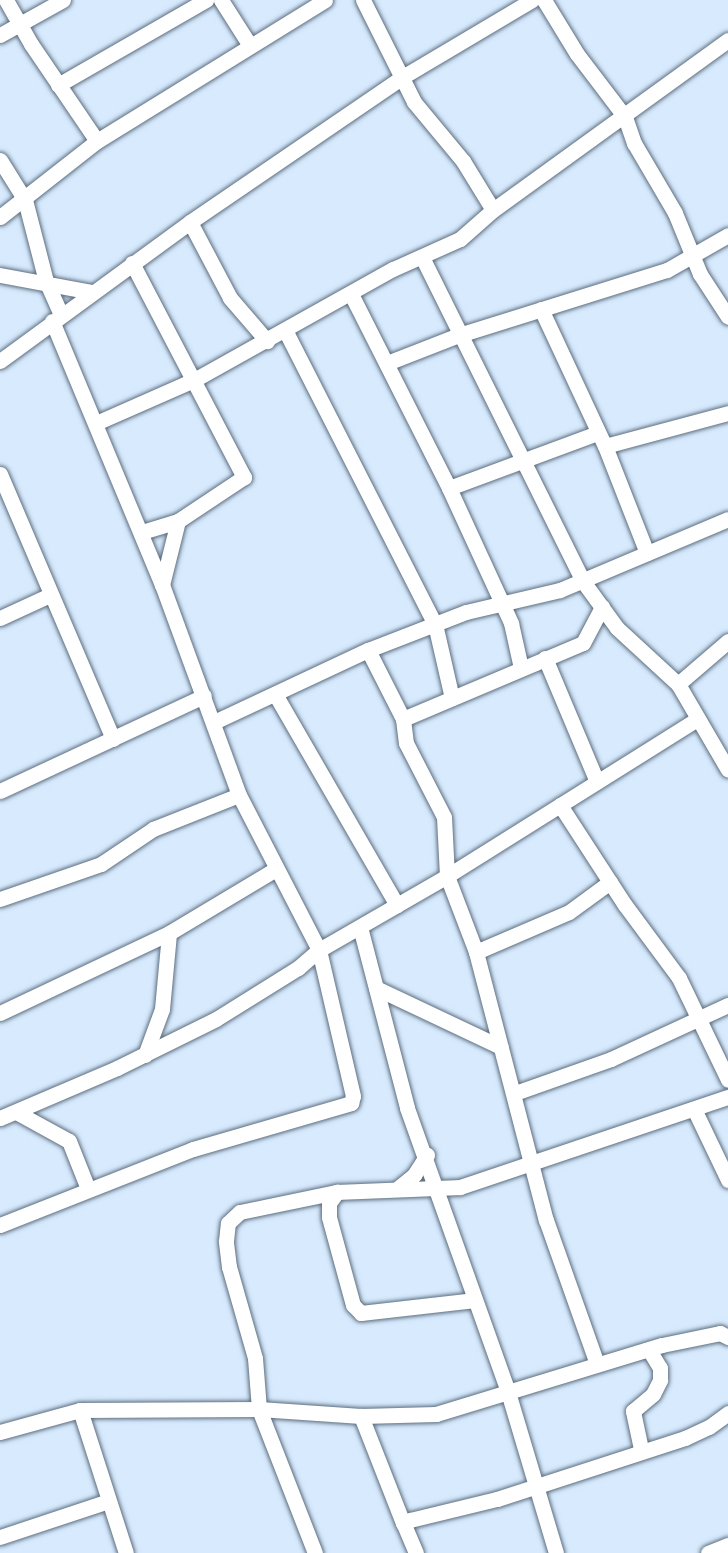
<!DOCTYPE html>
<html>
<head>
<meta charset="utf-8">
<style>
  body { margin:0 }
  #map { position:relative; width:728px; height:1553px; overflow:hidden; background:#d7eafe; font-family:"Asap Condensed",sans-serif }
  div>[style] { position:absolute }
  .roads { filter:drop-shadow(0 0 2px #5c6d7e) drop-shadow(0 0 2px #5c6d7e) }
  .street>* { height:15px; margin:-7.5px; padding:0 7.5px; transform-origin:7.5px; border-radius:7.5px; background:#fff }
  span { translate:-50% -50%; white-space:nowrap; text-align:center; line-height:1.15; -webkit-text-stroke:4.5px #fff; paint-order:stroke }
</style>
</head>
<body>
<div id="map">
  <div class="roads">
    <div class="street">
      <div style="left:6px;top:0;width:51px;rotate:60.4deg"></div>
      <div style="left:31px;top:44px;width:117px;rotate:55.8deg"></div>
      <div style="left:221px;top:0;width:52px;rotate:57.5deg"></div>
      <div style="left:363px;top:0;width:114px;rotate:63.4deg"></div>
      <div style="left:414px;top:102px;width:77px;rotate:50.3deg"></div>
      <div style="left:463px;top:161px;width:57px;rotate:58.5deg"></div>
      <div style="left:544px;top:0;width:63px;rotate:58.6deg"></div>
      <div style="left:577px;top:54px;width:79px;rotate:52.7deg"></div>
      <div style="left:625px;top:117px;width:28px;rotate:71deg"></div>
      <div style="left:634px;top:143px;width:81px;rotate:59.6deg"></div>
      <div style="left:675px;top:213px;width:66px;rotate:67.7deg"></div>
      <div style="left:700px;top:274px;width:51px;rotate:56.9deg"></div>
      <div style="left:0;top:35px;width:72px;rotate:-29.1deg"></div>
      <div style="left:58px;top:85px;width:171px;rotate:-29.9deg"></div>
      <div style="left:0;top:160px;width:47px;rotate:58deg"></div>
      <div style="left:25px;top:200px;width:84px;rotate:75.5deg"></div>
      <div style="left:46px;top:281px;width:36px;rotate:66deg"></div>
      <div style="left:0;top:217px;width:123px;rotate:-38.1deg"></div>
      <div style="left:97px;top:141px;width:268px;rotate:-31.7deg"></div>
      <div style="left:190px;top:222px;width:86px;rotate:62.2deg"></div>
      <div style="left:230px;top:298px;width:57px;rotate:49.3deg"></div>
      <div style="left:422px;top:257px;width:360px;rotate:63.6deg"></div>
      <div style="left:582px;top:580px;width:59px;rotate:53.9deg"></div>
      <div style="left:617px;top:628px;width:83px;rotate:42.6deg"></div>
      <div style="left:678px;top:684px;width:99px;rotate:59.8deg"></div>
      <div style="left:132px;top:263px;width:242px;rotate:62.4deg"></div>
      <div style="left:244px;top:477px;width:79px;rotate:146.3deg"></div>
      <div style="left:178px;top:521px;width:39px;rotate:163deg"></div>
      <div style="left:0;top:275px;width:94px;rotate:10.5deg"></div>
      <div style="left:351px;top:294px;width:217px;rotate:63.2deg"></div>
      <div style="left:449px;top:488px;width:149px;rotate:65.3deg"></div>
      <div style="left:511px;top:623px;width:46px;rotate:77.5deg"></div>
      <div style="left:541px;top:309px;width:151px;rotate:65deg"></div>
      <div style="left:605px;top:446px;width:115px;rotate:68.6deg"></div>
      <div style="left:285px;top:330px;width:330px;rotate:63deg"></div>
      <div style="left:435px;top:624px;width:76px;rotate:77.1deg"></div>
      <div style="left:0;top:361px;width:235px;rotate:-36.2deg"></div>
      <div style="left:190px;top:222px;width:259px;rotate:-34.3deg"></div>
      <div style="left:404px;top:76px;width:149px;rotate:-30.7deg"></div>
      <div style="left:387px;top:363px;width:77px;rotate:-21.3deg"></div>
      <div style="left:459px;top:335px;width:218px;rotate:-17.4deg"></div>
      <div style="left:667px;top:270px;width:70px;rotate:-29.8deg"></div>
      <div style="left:96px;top:423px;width:107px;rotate:-23.7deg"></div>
      <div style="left:194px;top:380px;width:228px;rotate:-29.2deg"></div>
      <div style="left:393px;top:269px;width:73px;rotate:-24.1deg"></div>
      <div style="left:460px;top:239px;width:44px;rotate:-41.3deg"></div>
      <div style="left:493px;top:210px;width:290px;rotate:-35.9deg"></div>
      <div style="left:605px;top:446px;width:127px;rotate:-15deg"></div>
      <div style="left:0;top:474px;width:288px;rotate:66.9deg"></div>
      <div style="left:449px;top:488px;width:159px;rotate:-20.3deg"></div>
      <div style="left:162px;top:585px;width:66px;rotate:-76deg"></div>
      <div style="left:0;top:618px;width:55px;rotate:-24.7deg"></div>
      <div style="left:368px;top:650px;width:77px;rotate:63.1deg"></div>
      <div style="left:403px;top:719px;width:24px;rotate:83deg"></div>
      <div style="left:406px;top:743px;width:83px;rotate:62.8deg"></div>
      <div style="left:444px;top:817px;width:59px;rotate:87.1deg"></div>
      <div style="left:447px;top:876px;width:81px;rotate:69.1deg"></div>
      <div style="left:476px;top:952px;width:277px;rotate:75.4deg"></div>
      <div style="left:546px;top:1220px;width:153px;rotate:70.5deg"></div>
      <div style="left:545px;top:658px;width:134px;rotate:67.2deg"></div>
      <div style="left:678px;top:684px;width:66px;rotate:-40.7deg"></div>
      <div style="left:275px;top:694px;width:244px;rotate:60deg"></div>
      <div style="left:403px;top:719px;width:195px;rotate:-22.9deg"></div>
      <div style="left:583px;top:643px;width:41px;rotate:-62.2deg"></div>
      <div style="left:214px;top:722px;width:170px;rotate:-25.1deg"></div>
      <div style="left:368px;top:650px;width:105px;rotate:-21.2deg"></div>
      <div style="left:466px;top:612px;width:97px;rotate:-13.2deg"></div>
      <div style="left:560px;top:590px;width:182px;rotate:-22.9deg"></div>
      <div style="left:0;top:791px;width:225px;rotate:-25deg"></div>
      <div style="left:560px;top:805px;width:119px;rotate:57deg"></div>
      <div style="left:625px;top:905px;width:91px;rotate:53.5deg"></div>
      <div style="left:679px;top:978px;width:113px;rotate:64.3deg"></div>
      <div style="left:0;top:899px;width:107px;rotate:-19.1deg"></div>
      <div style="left:101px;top:864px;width:63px;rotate:-33.9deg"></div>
      <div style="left:153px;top:829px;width:92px;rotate:-21.6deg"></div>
      <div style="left:360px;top:927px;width:187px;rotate:75.4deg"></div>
      <div style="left:407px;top:1108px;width:301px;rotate:70.4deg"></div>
      <div style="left:508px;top:1392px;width:168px;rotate:73.4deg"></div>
      <div style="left:476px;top:952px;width:101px;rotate:-23.3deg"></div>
      <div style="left:569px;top:912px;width:51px;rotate:-36.2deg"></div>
      <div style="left:376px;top:988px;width:138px;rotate:25.3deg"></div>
      <div style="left:0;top:1013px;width:187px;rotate:-25.3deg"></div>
      <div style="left:169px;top:933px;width:125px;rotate:-30.9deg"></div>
      <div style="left:145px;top:1055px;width:49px;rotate:-69.7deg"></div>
      <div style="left:162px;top:1009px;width:76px;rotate:-84.7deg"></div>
      <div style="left:515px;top:1093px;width:102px;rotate:-19.5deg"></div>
      <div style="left:611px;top:1059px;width:129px;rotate:-24.8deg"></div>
      <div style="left:694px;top:1109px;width:79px;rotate:64.4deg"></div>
      <div style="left:16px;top:1112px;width:60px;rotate:28.7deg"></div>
      <div style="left:69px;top:1141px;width:52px;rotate:68.4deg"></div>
      <div style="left:0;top:1118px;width:127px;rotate:-23.1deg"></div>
      <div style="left:117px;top:1068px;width:110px;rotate:-26.3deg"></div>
      <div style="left:216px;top:1019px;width:97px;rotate:-31.9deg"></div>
      <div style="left:298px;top:968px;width:28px;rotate:-41deg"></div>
      <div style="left:319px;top:950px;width:148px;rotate:-30deg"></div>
      <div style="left:447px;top:876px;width:295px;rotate:-32.1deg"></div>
      <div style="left:398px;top:1188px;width:21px;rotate:-39deg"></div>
      <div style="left:414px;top:1175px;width:24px;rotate:-57deg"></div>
      <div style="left:0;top:1225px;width:207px;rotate:-21.5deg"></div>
      <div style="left:193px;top:1149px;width:165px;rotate:-16.2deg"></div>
      <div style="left:351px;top:1103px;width:7px;rotate:-74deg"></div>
      <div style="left:353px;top:1096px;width:150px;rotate:-103.1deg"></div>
      <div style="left:319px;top:950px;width:174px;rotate:-117.3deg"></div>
      <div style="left:239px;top:795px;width:224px;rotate:-110.1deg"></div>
      <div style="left:162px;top:585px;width:286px;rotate:-112.6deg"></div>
      <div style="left:475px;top:1300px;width:115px;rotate:173.5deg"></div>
      <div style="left:361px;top:1313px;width:11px;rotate:-135deg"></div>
      <div style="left:353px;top:1305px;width:91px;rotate:-105.3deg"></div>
      <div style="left:329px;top:1217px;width:14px;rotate:-90deg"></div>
      <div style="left:329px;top:1203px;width:14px;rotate:-54deg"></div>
      <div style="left:337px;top:1192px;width:123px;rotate:-2.3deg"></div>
      <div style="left:460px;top:1187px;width:283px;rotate:-18.6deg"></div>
      <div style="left:80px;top:1410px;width:150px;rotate:72.2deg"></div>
      <div style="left:361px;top:1416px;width:115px;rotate:68.6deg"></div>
      <div style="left:0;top:1432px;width:83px;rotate:-15.4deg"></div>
      <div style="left:80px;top:1410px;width:179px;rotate:-0.3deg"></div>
      <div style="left:259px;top:1409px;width:51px;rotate:-94.5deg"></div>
      <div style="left:255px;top:1358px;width:95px;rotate:-105.9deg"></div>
      <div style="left:229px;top:1267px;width:26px;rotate:-97deg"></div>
      <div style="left:226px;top:1241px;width:18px;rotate:-84deg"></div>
      <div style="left:228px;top:1223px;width:16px;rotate:-43deg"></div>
      <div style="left:240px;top:1212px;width:99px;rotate:-11.7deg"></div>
      <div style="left:641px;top:1449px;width:39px;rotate:-102deg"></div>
      <div style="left:633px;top:1411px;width:26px;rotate:-40deg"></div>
      <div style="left:653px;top:1394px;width:16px;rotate:-63deg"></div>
      <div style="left:660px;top:1380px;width:12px;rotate:-90deg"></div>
      <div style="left:660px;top:1368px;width:21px;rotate:-121deg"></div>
      <div style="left:0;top:1537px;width:114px;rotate:-18.4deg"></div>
      <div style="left:315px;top:1553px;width:155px;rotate:-111.3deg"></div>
      <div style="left:259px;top:1409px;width:102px;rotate:3.9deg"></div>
      <div style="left:361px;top:1416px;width:75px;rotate:-1.5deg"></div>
      <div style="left:436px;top:1414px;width:236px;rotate:-17deg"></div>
      <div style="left:662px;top:1345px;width:59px;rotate:-11.7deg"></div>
      <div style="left:720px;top:1333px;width:9px;rotate:27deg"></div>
      <div style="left:416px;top:1553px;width:33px;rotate:-113deg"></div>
      <div style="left:403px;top:1523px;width:8px;rotate:-23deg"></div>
      <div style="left:410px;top:1520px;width:89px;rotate:-13.6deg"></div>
      <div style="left:497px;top:1499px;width:198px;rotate:-18deg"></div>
      <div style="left:685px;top:1438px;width:26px;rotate:-25deg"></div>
      <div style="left:709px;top:1427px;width:24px;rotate:-36deg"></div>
      <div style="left:708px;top:1553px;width:22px;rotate:-22deg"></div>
    </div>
  </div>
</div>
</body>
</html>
